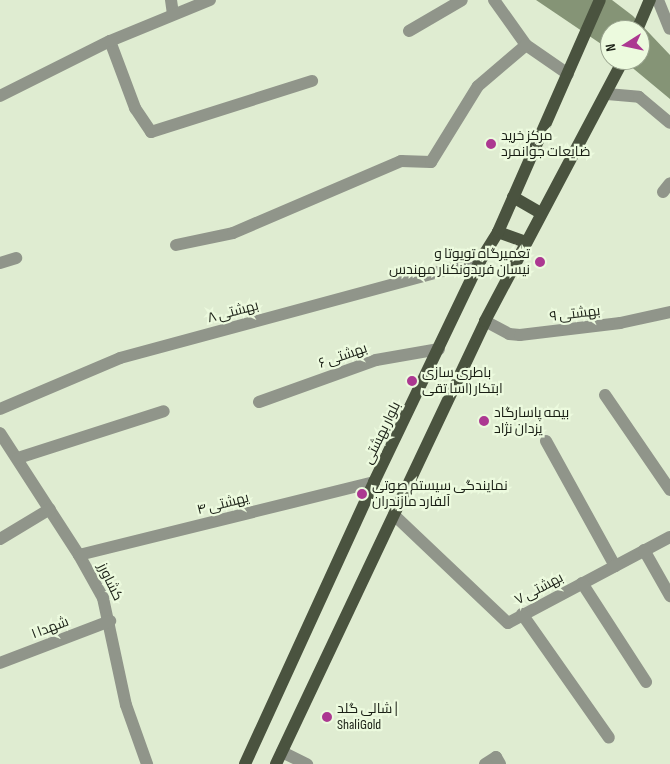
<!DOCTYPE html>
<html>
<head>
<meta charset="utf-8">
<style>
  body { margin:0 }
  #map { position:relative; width:670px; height:764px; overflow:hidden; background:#dfecd1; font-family:"Sofia Sans Condensed",Cairo,sans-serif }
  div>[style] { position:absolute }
  .water>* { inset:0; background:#859476 }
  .minor>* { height:12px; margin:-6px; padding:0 6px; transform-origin:6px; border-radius:6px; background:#90958a }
  .primary>* { height:12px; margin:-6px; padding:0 6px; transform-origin:6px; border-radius:6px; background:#4a533f }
  .dots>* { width:14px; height:14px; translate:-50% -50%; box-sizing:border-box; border:2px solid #ecfade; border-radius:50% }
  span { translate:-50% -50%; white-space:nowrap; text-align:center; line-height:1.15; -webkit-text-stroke:4.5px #ecfade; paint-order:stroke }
  .poi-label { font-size:14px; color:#191e14 }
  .left { translate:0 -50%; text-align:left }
  .right { translate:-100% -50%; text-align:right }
  .street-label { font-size:14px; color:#191e14 }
  .north { position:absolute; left:600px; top:20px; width:50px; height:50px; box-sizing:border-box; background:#ecfade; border:1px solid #98a28d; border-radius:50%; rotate:260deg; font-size:14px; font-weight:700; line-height:20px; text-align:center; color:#191e14 }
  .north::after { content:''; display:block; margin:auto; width:18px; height:22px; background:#ac3891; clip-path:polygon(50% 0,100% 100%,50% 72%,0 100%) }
</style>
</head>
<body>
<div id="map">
  <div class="water">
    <div style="clip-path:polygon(536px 0,612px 0,633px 16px,670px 55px,670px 99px,623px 60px,640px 60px,640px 30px,610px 30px,610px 50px)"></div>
  </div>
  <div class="minor">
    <div style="left:171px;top:0;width:14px;rotate:82deg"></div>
    <div style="left:494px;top:0;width:55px;rotate:54.6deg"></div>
    <div style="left:526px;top:45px;width:51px;rotate:34.6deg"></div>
    <div style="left:658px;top:0;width:31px;rotate:68deg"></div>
    <div style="left:409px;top:31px;width:61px;rotate:-30.3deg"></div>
    <div style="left:110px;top:41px;width:72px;rotate:69.5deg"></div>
    <div style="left:135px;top:108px;width:29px;rotate:56deg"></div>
    <div style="left:151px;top:132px;width:169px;rotate:-17.6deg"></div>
    <div style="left:607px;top:94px;width:32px;rotate:5deg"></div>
    <div style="left:639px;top:97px;width:40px;rotate:40deg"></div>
    <div style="left:0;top:96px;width:123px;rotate:-26.6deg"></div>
    <div style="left:110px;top:41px;width:108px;rotate:-22.3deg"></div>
    <div style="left:663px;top:192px;width:11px;rotate:-52deg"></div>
    <div style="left:176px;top:245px;width:58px;rotate:-11.9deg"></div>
    <div style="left:233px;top:233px;width:183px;rotate:-23.2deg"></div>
    <div style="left:401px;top:161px;width:30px;rotate:2deg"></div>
    <div style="left:431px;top:162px;width:89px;rotate:-58.3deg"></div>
    <div style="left:478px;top:86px;width:63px;rotate:-40.5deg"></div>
    <div style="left:0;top:263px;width:17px;rotate:-17deg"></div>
    <div style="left:485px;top:321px;width:27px;rotate:28deg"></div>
    <div style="left:509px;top:334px;width:11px;rotate:5deg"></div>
    <div style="left:520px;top:335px;width:101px;rotate:-6.8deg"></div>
    <div style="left:620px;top:323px;width:51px;rotate:-12.4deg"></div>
    <div style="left:605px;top:395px;width:115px;rotate:55.6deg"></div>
    <div style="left:259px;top:402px;width:124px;rotate:-19.7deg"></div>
    <div style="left:376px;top:360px;width:64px;rotate:-9.9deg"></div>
    <div style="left:0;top:409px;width:130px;rotate:-23deg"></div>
    <div style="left:120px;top:358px;width:373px;rotate:-15.1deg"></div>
    <div style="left:0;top:433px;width:145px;rotate:57.1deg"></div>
    <div style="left:79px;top:555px;width:49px;rotate:60.8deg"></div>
    <div style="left:103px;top:598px;width:109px;rotate:77.9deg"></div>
    <div style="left:126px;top:705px;width:63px;rotate:70.4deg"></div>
    <div style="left:546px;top:441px;width:143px;rotate:61.1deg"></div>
    <div style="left:18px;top:458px;width:153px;rotate:-17.8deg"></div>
    <div style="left:394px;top:515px;width:157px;rotate:43.5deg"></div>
    <div style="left:508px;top:623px;width:183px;rotate:-28deg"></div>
    <div style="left:0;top:539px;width:58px;rotate:-31deg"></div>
    <div style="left:644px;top:550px;width:53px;rotate:60.5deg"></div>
    <div style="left:79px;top:555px;width:304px;rotate:-13.9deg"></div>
    <div style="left:582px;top:583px;width:118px;rotate:57.1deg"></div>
    <div style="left:522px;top:614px;width:151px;rotate:54.9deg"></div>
    <div style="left:0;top:663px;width:118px;rotate:-20.9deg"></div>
    <div style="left:282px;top:752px;width:28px;rotate:26deg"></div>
    <div style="left:485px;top:764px;width:13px;rotate:-32deg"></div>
    <div style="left:496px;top:757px;width:8px;rotate:60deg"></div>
  </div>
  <div class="primary">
    <div style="left:637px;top:30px;width:33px;rotate:-67deg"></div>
    <div style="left:513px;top:197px;width:32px;rotate:30deg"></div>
    <div style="left:498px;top:232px;width:30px;rotate:20deg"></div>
    <div style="left:245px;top:764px;width:310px;rotate:-65.4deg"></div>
    <div style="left:374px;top:482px;width:245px;rotate:-64.4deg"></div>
    <div style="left:480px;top:261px;width:34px;rotate:-58deg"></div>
    <div style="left:498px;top:232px;width:253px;rotate:-66.3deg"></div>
    <div style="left:276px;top:764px;width:490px;rotate:-64.7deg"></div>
    <div style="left:485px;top:321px;width:295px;rotate:-62.1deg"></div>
  </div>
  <div class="dots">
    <div style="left:491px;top:144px;background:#ac3891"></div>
    <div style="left:540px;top:262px;background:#ac3891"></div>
    <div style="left:412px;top:381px;background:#ac3891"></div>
    <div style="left:484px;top:421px;background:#ac3891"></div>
    <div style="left:362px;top:494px;background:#ac3891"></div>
    <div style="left:327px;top:717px;background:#ac3891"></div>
  </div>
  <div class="poi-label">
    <span class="left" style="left:501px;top:144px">مرکز خرید<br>ضایعات جوانمرد</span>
    <span class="right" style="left:530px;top:262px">تعمیرگاه تویوتا و<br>نیسان فریدونکنار مهندس</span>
    <span class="left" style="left:422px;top:381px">باطری سازی<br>ابتکار (اسا تقی</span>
    <span class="left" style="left:494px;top:421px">بیمه پاسارگاد<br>یزدان نژاد</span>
    <span class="left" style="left:372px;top:494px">نمایندگی سیستم صوتی<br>آلفارد مازندران</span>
    <span class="left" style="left:337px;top:717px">شالی گلد |<br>ShaliGold</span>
  </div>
  <div class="street-label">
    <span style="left:233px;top:312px;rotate:-15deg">بهشتی ۸</span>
    <span style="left:575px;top:314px;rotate:-7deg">بهشتی ۹</span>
    <span style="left:343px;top:356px;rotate:-19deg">بهشتی ۶</span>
    <span style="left:382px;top:433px;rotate:-64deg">بلوار بهشتی</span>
    <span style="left:223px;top:504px;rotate:-14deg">یهشتی ۴</span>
    <span style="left:110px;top:582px;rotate:64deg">کشاورز</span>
    <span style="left:539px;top:589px;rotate:-28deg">بهشتی ۷</span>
    <span style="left:50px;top:628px;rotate:-21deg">شهدا ۱</span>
  </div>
  <div class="north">N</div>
</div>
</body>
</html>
